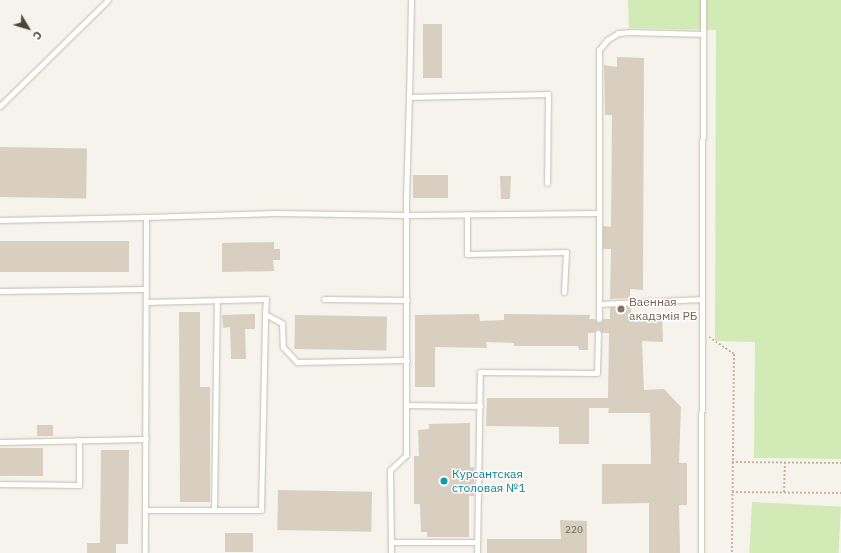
<!DOCTYPE html>
<html>
<head>
<meta charset="utf-8">
<style>
  body { margin:0 }
  #map { position:relative; width:841px; height:553px; overflow:hidden; background:#f6f3ec; font-family:"IBM Plex Sans",sans-serif }
  div>[style] { position:absolute }
  .green>* { inset:0; background:#d2eab5; transform-origin:0 0 }
  .building>* { inset:0; background:#d8cfc1; transform-origin:0 0 }
  .path>* { height:2px; margin-top:-1px; transform-origin:0; background:repeating-linear-gradient(90deg,#c4b79f 0 2px,transparent 0 4px) }
  .roads { filter:drop-shadow(0 0 1px #c2bbae) drop-shadow(0 0 1px #c2bbae) }
  .lane>* { height:5px; margin:-2.5px; padding:0 2.5px; transform-origin:2.5px; border-radius:2.5px; background:#fff }
  .dots>* { width:11px; height:11px; translate:-50% -50%; box-sizing:border-box; border:2px solid #fff; border-radius:50% }
  span { translate:-50% -50%; white-space:nowrap; text-align:center; line-height:1.15; -webkit-text-stroke:3px #fff; paint-order:stroke }
  .number-label { font-size:10px; color:#6e675b }
  .number-label span { -webkit-text-stroke-width:0 }
  .education-label { font-size:12px; color:#785e54 }
  .left { translate:0 -50%; text-align:left }
  .culture-label { font-size:12px; color:#0d838f }
  .north { position:absolute; left:8px; top:8px; width:40px; height:40px; -webkit-text-stroke:3px #fff; paint-order:stroke; rotate:128deg; font-size:11px; font-weight:700; line-height:16px; text-align:center; color:#4b4439 }
  .north::after { content:''; display:block; margin:auto; width:14px; height:18px; background:#4b4439; clip-path:polygon(50% 0,100% 100%,50% 72%,0 100%) }
</style>
</head>
<body>
<div id="map">
  <div class="green">
    <div style="clip-path:polygon(628px 0,841px 0,841px 459px,754px 458px,755px 342px,715px 341px,716px 30px,629px 28px)"></div>
    <div style="left:752px;top:502px;width:89px;height:51px;rotate:3deg"></div>
  </div>
  <div class="building">
    <div style="left:423px;top:24px;width:19px;height:54px"></div>
    <div style="clip-path:polygon(617px 57px,644px 58px,643px 290px,630px 289px,630px 298px,610px 299px,611px 249px,603px 249px,603px 226px,611px 227px,612px 115px,605px 115px,604px 65px,617px 67px)"></div>
    <div style="left:0;top:147px;width:87px;height:50px;rotate:1deg"></div>
    <div style="left:413px;top:175px;width:35px;height:23px"></div>
    <div style="clip-path:polygon(500px 176px,511px 176px,510px 199px,501px 199px)"></div>
    <div style="left:0;top:241px;width:129px;height:31px"></div>
    <div style="clip-path:polygon(274px 242px,274px 249px,280px 249px,280px 260px,273px 260px,274px 271px,222px 272px,222px 243px)"></div>
    <div style="clip-path:polygon(631px 306px,631px 315px,662px 315px,663px 342px,642px 341px,644px 390px,664px 389px,681px 407px,679px 463px,687px 463px,687px 505px,679px 505px,680px 553px,649px 553px,649px 503px,602px 504px,602px 464px,651px 464px,650px 413px,608px 413px,609px 408px,589px 408px,589px 444px,559px 444px,559px 427px,486px 426px,487px 398px,608px 398px,609px 333px,602px 333px,598px 329px,594px 333px,588px 333px,588px 350px,579px 350px,578px 346px,514px 346px,514px 343px,486px 342px,487px 348px,435px 347px,435px 387px,415px 387px,415px 315px,479px 314px,480px 321px,504px 320px,504px 314px,590px 315px,589px 319px,595px 319px,599px 323px,603px 319px,610px 319px,610px 307px)"></div>
    <div style="clip-path:polygon(179px 312px,200px 312px,200px 387px,210px 387px,210px 502px,180px 502px)"></div>
    <div style="clip-path:polygon(255px 314px,255px 329px,245px 329px,246px 359px,231px 359px,230px 327px,223px 328px,222px 315px)"></div>
    <div style="left:295px;top:315px;width:92px;height:34px;rotate:1deg"></div>
    <div style="clip-path:polygon(470px 423px,470px 467px,474px 467px,474px 496px,469px 496px,469px 537px,427px 537px,427px 532px,421px 532px,420px 504px,414px 504px,414px 456px,419px 456px,418px 430px,429px 429px,429px 424px)"></div>
    <div style="left:37px;top:425px;width:16px;height:11px"></div>
    <div style="left:0;top:448px;width:43px;height:28px"></div>
    <div style="clip-path:polygon(101px 450px,129px 450px,128px 544px,116px 544px,116px 553px,87px 553px,87px 543px,100px 543px)"></div>
    <div style="left:278px;top:490px;width:94px;height:40px;rotate:1deg"></div>
    <div style="clip-path:polygon(560px 520px,587px 521px,587px 553px,487px 553px,487px 539px,561px 539px)"></div>
    <div style="left:253px;top:533px;width:19px;height:28px;rotate:90deg"></div>
  </div>
  <div class="path">
    <div style="left:709px;top:337px;width:30px;rotate:34deg"></div>
    <div style="left:734px;top:354px;width:199px;rotate:90.6deg"></div>
    <div style="left:732px;top:462px;width:109px;rotate:0.5deg"></div>
    <div style="left:732px;top:492px;width:109px;rotate:0.5deg"></div>
    <div style="left:784px;top:492px;width:30px;rotate:-88deg"></div>
  </div>
  <div class="roads">
    <div class="lane">
      <div style="left:409px;top:97px;width:97px;rotate:-88.8deg"></div>
      <div style="left:0;top:106px;width:151px;rotate:-44.5deg"></div>
      <div style="left:467px;top:214px;width:40px;rotate:90deg"></div>
      <div style="left:467px;top:254px;width:99px;rotate:-1.2deg"></div>
      <div style="left:566px;top:252px;width:40px;rotate:92.9deg"></div>
      <div style="left:146px;top:217px;width:130px;rotate:-1.8deg"></div>
      <div style="left:276px;top:213px;width:132px;rotate:0.9deg"></div>
      <div style="left:408px;top:215px;width:191px;rotate:-0.6deg"></div>
      <div style="left:0;top:220px;width:146px;rotate:-1.2deg"></div>
      <div style="left:146px;top:217px;width:336px;rotate:90.2deg"></div>
      <div style="left:0;top:291px;width:146px;rotate:-0.8deg"></div>
      <div style="left:324px;top:299px;width:83px;rotate:0.7deg"></div>
      <div style="left:702px;top:299px;width:103px;rotate:177.2deg"></div>
      <div style="left:599px;top:304px;width:254px;rotate:-90deg"></div>
      <div style="left:599px;top:50px;width:13px;rotate:-51deg"></div>
      <div style="left:607px;top:40px;width:13px;rotate:-32deg"></div>
      <div style="left:618px;top:33px;width:13px;rotate:-4deg"></div>
      <div style="left:631px;top:32px;width:72px;rotate:1.6deg"></div>
      <div style="left:146px;top:302px;width:120px;rotate:-1.4deg"></div>
      <div style="left:266px;top:299px;width:15px;rotate:94deg"></div>
      <div style="left:265px;top:314px;width:19px;rotate:28deg"></div>
      <div style="left:282px;top:323px;width:24px;rotate:88deg"></div>
      <div style="left:283px;top:347px;width:21px;rotate:47deg"></div>
      <div style="left:297px;top:362px;width:110px;rotate:-1deg"></div>
      <div style="left:599px;top:304px;width:15px;rotate:90deg"></div>
      <div style="left:407px;top:405px;width:73px;rotate:0.8deg"></div>
      <div style="left:0;top:442px;width:146px;rotate:-1.2deg"></div>
      <div style="left:0;top:484px;width:79px;rotate:0.7deg"></div>
      <div style="left:79px;top:485px;width:45px;rotate:-90deg"></div>
      <div style="left:146px;top:510px;width:115px"></div>
      <div style="left:261px;top:510px;width:196px;rotate:-88.8deg"></div>
      <div style="left:214px;top:510px;width:210px;rotate:-89.2deg"></div>
      <div style="left:391px;top:542px;width:86px"></div>
      <div style="left:391px;top:553px;width:83px;rotate:-90.7deg"></div>
      <div style="left:390px;top:470px;width:22px;rotate:-43deg"></div>
      <div style="left:406px;top:455px;width:257px;rotate:-90deg"></div>
      <div style="left:406px;top:198px;width:101px;rotate:-88.3deg"></div>
      <div style="left:409px;top:97px;width:139px;rotate:-1.2deg"></div>
      <div style="left:548px;top:94px;width:89px;rotate:90.6deg"></div>
      <div style="left:477px;top:553px;width:181px;rotate:-89.1deg"></div>
      <div style="left:480px;top:372px;width:117px;rotate:0.5deg"></div>
      <div style="left:597px;top:373px;width:40px;rotate:-88.6deg"></div>
      <div style="left:701px;top:553px;width:553px;rotate:-89.79deg"></div>
    </div>
  </div>
  <div class="dots">
    <div style="left:621px;top:309px;background:#8d6e63"></div>
    <div style="left:444px;top:481px;background:#0f9aa8"></div>
  </div>
  <div class="number-label">
    <span style="left:574px;top:530px">220</span>
  </div>
  <div class="education-label">
    <span class="left" style="left:629px;top:309px">Ваенная<br>акадэмія РБ</span>
  </div>
  <div class="culture-label">
    <span class="left" style="left:452px;top:481px">Курсантская<br>столовая №1</span>
  </div>
  <div class="north">С</div>
</div>
</body>
</html>
